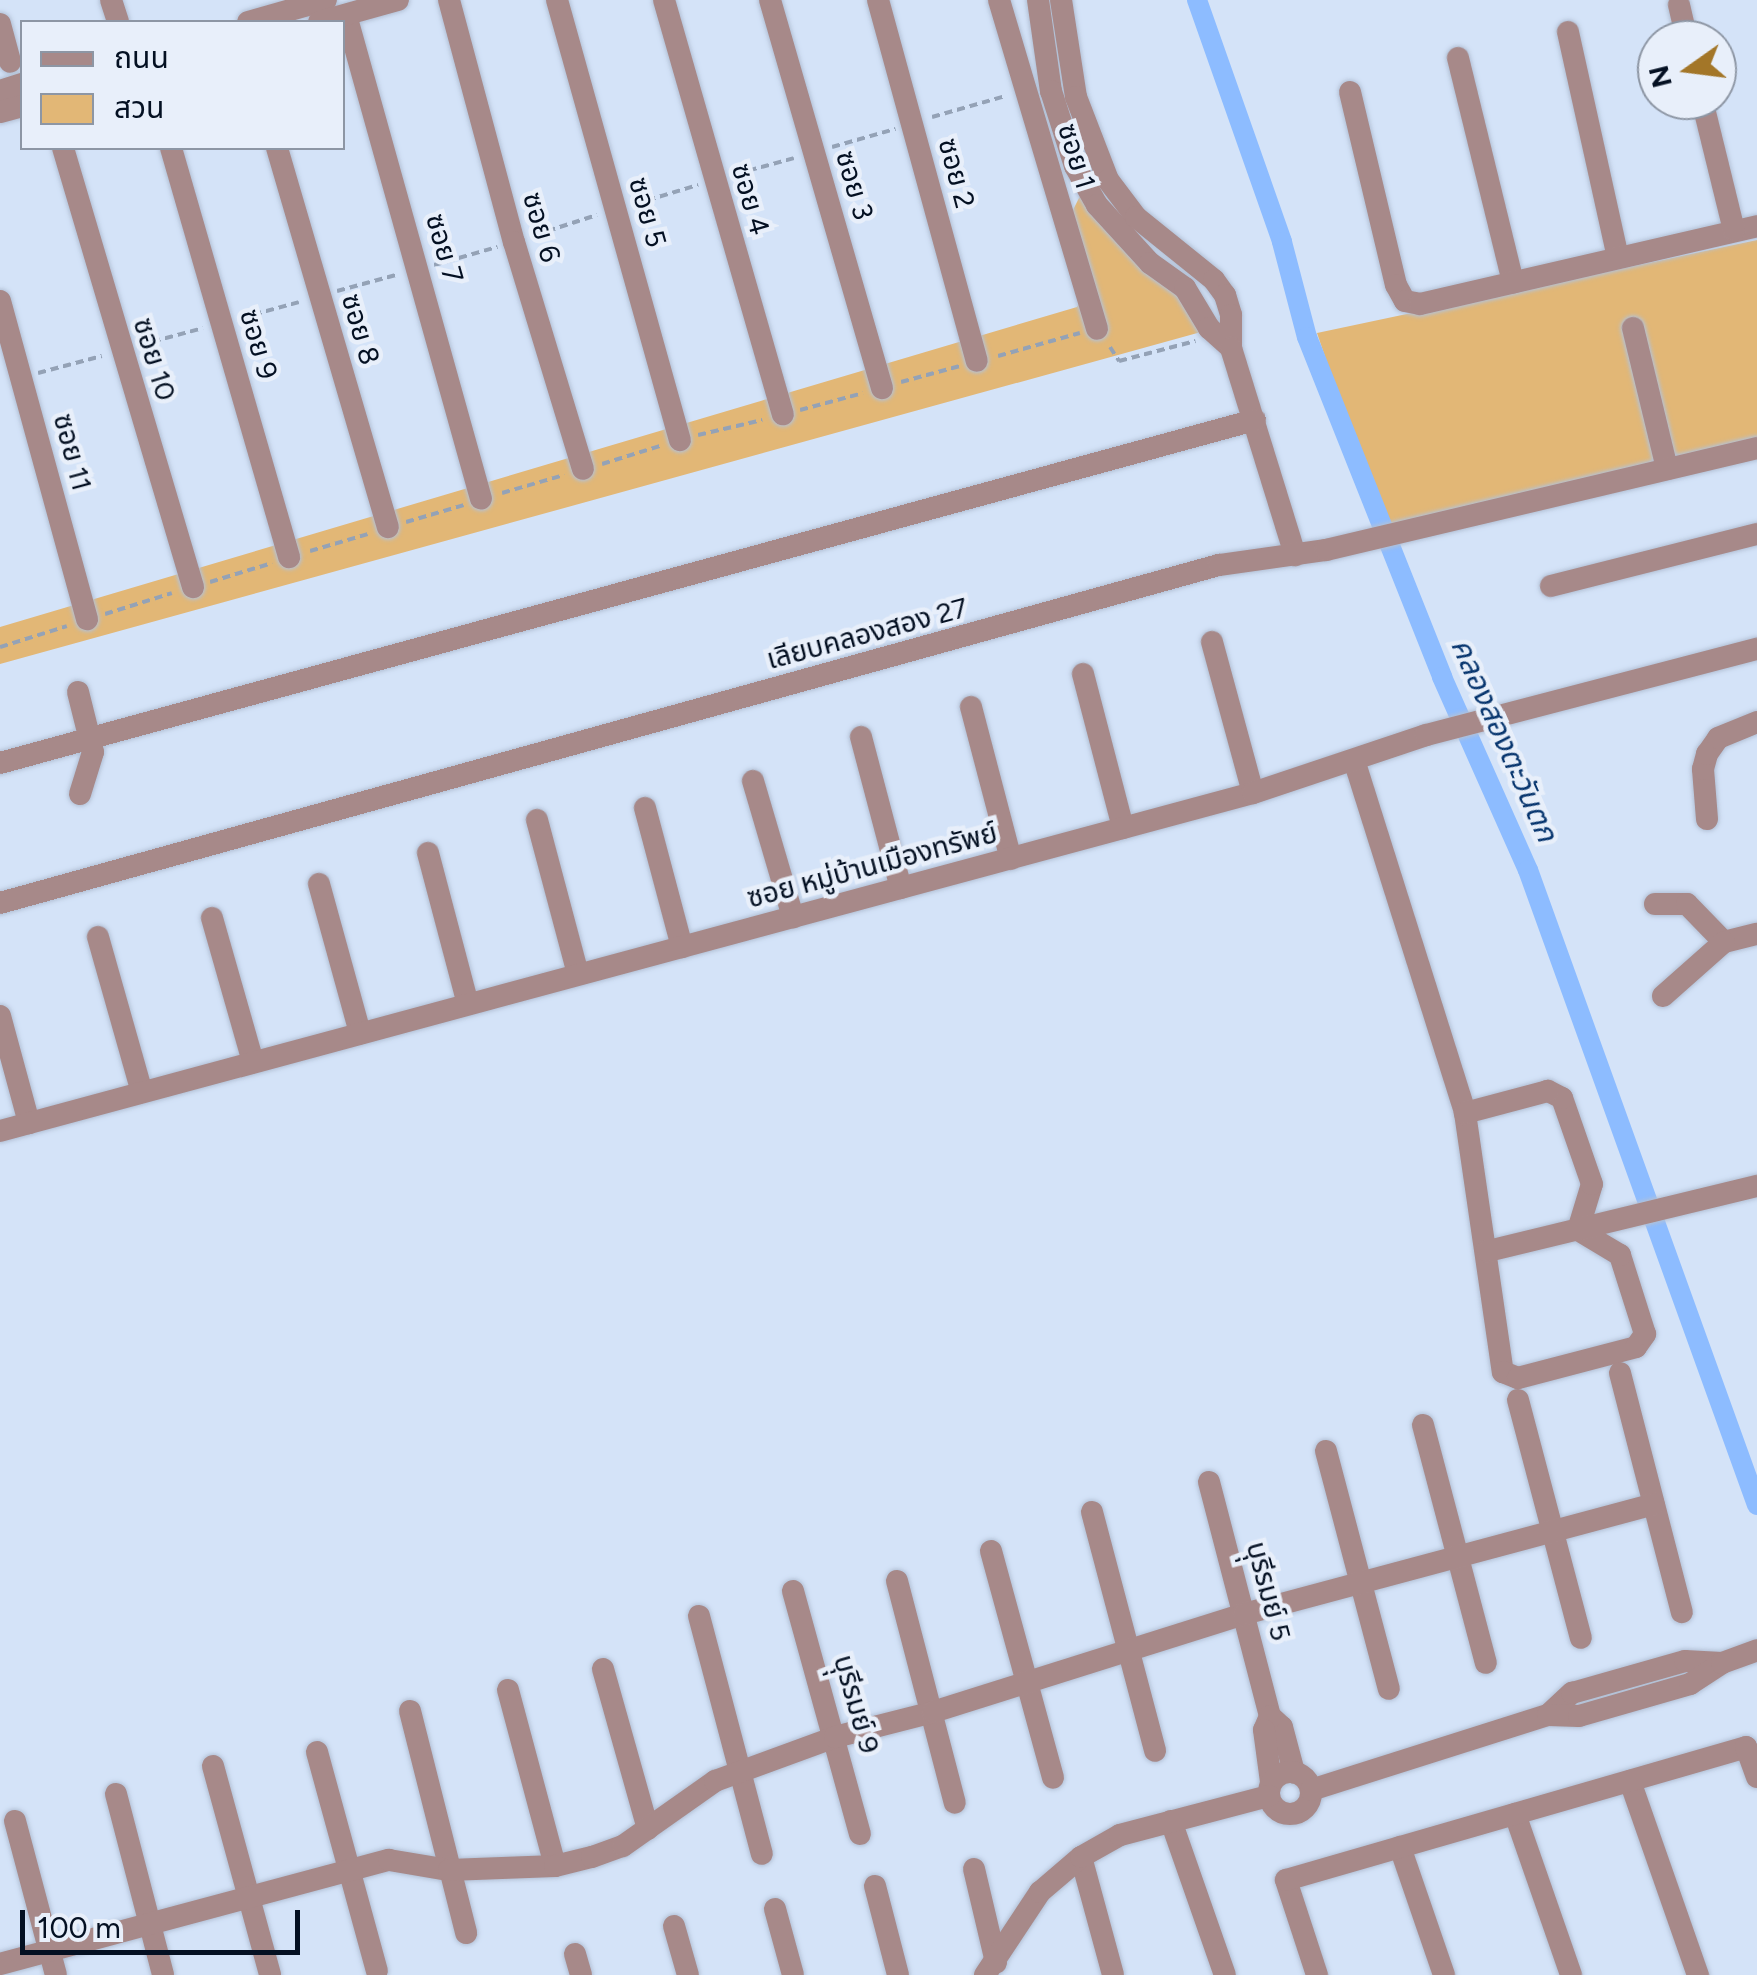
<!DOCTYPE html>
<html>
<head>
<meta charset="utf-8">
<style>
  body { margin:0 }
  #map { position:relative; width:1757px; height:1975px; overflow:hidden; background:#d4e3f8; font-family:Figtree,"Noto Sans Thai",sans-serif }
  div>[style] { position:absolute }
  .green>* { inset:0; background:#e2b776 }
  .canal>* { height:20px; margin:-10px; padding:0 10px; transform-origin:10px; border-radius:10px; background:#8dbcff }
  .path>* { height:4px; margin-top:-2px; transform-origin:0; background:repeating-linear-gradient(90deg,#94a2b6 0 8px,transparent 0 13px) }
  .roads { filter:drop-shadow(0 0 2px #b3c1d6) drop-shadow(0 0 2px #b3c1d6) }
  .minor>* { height:22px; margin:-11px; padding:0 11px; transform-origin:11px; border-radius:11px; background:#a78989 }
  .minor>.ring { margin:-11px; padding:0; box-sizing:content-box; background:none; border:22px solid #a78989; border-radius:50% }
  span { translate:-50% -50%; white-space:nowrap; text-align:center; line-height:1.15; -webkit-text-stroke:9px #e8effa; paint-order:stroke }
  .street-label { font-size:28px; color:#041022 }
  .water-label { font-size:30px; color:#07356e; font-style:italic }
  .legend { position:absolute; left:20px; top:20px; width:325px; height:130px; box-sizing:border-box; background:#e8effa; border:2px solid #8d96a4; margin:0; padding:12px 18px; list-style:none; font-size:30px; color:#041022 }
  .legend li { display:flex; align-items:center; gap:20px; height:50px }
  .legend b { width:50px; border:2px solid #8d96a4 }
  .north { position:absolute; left:1637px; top:20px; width:100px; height:100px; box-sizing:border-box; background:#e8effa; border:2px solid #8d96a4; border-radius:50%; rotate:256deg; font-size:28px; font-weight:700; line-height:40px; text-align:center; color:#041022 }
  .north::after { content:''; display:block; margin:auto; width:35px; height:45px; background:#a37628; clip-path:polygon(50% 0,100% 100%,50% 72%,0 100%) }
  .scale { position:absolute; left:20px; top:1910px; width:280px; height:45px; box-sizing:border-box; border:5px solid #041022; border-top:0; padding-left:12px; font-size:30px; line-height:35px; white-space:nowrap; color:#041022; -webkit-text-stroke:8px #e8effa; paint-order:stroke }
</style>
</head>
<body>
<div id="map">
  <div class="green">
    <div style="clip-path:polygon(1080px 196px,1182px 293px,1201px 332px,0 664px,0 627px,1077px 307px,1086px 291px,1072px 212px)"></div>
    <div style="clip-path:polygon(1757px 240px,1757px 438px,1387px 539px,1317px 333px)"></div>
  </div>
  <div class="canal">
    <div style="left:1197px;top:0;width:256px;rotate:70.6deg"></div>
    <div style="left:1282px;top:242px;width:98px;rotate:75.3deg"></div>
    <div style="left:1307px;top:337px;width:366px;rotate:68.3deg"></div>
    <div style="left:1442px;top:677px;width:211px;rotate:66deg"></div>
    <div style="left:1528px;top:870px;width:675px;rotate:70.17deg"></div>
  </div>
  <div class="path">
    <div style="left:932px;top:117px;width:76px;rotate:-16deg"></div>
    <div style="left:832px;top:147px;width:66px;rotate:-15.9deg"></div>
    <div style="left:736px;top:174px;width:60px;rotate:-15.4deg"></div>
    <div style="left:635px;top:204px;width:66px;rotate:-16.8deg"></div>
    <div style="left:535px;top:235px;width:65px;rotate:-17.9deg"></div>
    <div style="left:434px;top:265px;width:66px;rotate:-15.9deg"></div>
    <div style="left:337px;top:291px;width:61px;rotate:-15.2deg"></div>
    <div style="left:241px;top:318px;width:60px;rotate:-15.4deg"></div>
    <div style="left:140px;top:345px;width:65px;rotate:-15.1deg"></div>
    <div style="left:1110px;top:347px;width:17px;rotate:57deg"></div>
    <div style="left:1119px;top:361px;width:79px;rotate:-14.7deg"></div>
    <div style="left:998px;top:356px;width:85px;rotate:-15.7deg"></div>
    <div style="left:38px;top:373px;width:66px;rotate:-14.9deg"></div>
    <div style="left:901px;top:382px;width:61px;rotate:-15.2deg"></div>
    <div style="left:800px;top:410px;width:65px;rotate:-15.1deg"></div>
    <div style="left:698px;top:435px;width:66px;rotate:-13.2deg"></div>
    <div style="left:602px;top:464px;width:61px;rotate:-17.2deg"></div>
    <div style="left:502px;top:493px;width:65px;rotate:-16.2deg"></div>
    <div style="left:406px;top:522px;width:60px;rotate:-16.3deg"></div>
    <div style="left:310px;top:551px;width:60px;rotate:-16.3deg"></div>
    <div style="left:210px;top:582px;width:65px;rotate:-17deg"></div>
    <div style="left:105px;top:614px;width:70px;rotate:-17.4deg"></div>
    <div style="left:0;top:647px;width:70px;rotate:-17.4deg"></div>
  </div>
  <div class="roads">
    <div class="minor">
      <div style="left:111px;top:0;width:23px;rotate:72deg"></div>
      <div style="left:449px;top:0;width:251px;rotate:75deg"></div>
      <div style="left:514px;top:242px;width:237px;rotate:73.1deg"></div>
      <div style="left:557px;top:0;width:457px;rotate:74.4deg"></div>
      <div style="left:664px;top:0;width:431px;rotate:74deg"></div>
      <div style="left:770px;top:0;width:404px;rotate:73.9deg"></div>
      <div style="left:878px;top:0;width:374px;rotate:74.7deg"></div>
      <div style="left:999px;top:0;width:343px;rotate:73.4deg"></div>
      <div style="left:1038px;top:0;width:92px;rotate:81.9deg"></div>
      <div style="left:1051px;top:91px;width:79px;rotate:72.3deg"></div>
      <div style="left:1075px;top:166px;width:45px;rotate:60.6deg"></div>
      <div style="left:1097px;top:205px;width:79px;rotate:47.6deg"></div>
      <div style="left:1150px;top:263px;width:43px;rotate:35.5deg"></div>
      <div style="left:1185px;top:288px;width:47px;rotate:59deg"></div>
      <div style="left:1209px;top:328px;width:30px;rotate:42deg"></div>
      <div style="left:1061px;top:0;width:98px;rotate:81.2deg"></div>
      <div style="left:1076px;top:97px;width:89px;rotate:68.9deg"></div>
      <div style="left:1108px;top:180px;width:46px;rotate:52.9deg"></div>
      <div style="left:1136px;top:217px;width:100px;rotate:38.9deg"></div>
      <div style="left:1214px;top:280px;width:19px;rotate:54deg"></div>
      <div style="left:1225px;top:295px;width:21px;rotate:73deg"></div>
      <div style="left:1231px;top:315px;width:33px;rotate:90deg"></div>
      <div style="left:1231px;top:348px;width:217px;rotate:72.8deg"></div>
      <div style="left:1679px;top:5px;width:36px;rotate:77deg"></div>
      <div style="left:346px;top:15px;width:502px;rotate:74.41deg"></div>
      <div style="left:248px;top:22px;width:81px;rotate:-15.8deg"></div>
      <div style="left:319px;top:22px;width:82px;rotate:-15.6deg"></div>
      <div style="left:0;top:24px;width:39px;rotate:75deg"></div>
      <div style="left:1568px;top:32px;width:231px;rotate:77.5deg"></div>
      <div style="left:1458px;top:58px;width:231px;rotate:76.2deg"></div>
      <div style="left:0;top:91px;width:23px;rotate:-18deg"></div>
      <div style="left:1350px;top:92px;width:198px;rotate:76.6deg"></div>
      <div style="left:1396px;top:285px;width:18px;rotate:61deg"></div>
      <div style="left:1405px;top:301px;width:15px;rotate:11deg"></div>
      <div style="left:1420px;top:304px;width:346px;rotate:-13deg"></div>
      <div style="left:1702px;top:100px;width:134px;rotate:76.2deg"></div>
      <div style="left:0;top:112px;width:23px;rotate:-15deg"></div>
      <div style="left:63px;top:148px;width:458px;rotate:73.5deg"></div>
      <div style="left:171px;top:148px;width:426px;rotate:73.9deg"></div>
      <div style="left:277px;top:148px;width:395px;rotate:73.7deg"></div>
      <div style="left:0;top:301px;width:330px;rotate:74.7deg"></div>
      <div style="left:1633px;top:328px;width:145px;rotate:76.4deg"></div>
      <div style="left:1551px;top:586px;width:212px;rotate:-14.2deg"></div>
      <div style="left:1212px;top:642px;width:156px;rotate:74.8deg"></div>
      <div style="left:1083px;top:674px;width:159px;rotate:75.4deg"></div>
      <div style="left:78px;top:692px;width:62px;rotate:76deg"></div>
      <div style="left:93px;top:752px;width:44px;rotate:107.2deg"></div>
      <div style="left:971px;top:707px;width:157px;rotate:75.3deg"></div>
      <div style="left:861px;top:737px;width:156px;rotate:75.2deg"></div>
      <div style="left:1354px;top:760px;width:370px;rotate:72.5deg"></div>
      <div style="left:1465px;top:1113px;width:262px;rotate:81.7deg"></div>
      <div style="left:1503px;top:1372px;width:16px;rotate:22deg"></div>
      <div style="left:1518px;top:1378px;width:122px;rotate:-14.7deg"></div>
      <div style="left:1636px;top:1347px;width:16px;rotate:-55deg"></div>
      <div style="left:1645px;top:1334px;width:83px;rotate:-107.6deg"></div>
      <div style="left:1620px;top:1255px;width:49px;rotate:-149.2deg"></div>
      <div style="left:1578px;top:1230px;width:48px;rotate:-73.1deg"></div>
      <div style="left:1592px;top:1184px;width:91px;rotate:-109.2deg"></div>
      <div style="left:1562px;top:1098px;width:16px;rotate:-153deg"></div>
      <div style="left:1548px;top:1091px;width:86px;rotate:165.2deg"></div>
      <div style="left:0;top:763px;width:1301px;rotate:-15.29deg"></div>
      <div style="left:753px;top:781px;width:142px;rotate:73.6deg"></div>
      <div style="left:645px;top:808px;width:144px;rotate:75.1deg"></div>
      <div style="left:1707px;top:819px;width:50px;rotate:-94.6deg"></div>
      <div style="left:1703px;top:769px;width:16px;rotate:-75deg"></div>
      <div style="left:1707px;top:754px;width:19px;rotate:-55deg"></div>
      <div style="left:1718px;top:738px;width:42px;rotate:-22.3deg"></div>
      <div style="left:537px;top:820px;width:159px;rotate:75.1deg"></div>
      <div style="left:428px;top:853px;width:156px;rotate:75.2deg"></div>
      <div style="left:319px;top:884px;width:155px;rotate:74.6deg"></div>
      <div style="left:0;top:903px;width:1265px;rotate:-15.5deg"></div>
      <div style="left:1219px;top:565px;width:108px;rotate:-8deg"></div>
      <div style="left:1326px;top:550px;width:443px;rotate:-13.3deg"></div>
      <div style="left:1655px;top:904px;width:32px"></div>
      <div style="left:1687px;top:904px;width:53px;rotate:45.8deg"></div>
      <div style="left:1724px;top:942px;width:34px;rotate:-14deg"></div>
      <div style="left:212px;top:918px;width:150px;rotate:74.1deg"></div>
      <div style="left:98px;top:937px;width:161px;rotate:74.2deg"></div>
      <div style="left:1663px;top:996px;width:81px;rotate:-41.5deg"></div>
      <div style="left:0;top:1016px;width:111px;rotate:74.8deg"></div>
      <div style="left:0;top:1131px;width:1298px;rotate:-15.1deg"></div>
      <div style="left:1253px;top:793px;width:182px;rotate:-18.5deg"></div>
      <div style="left:1426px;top:735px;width:342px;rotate:-14.6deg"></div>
      <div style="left:1488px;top:1251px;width:277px;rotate:-13.6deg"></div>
      <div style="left:1620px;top:1373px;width:247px;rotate:75.5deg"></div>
      <div style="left:1518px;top:1400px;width:246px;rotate:75.2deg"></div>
      <div style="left:1423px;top:1425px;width:246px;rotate:75.2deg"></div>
      <div style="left:1326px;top:1451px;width:246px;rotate:75.2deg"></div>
      <div style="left:1209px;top:1482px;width:242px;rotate:75.4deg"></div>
      <div style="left:1270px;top:1716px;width:16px;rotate:43deg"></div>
      <div style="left:1282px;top:1727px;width:47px;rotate:75.1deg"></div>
      <div style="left:1092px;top:1512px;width:247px;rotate:75.2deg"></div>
      <div style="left:991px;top:1551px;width:235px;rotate:74.7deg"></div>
      <div style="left:897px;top:1581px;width:229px;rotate:75.4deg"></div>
      <div style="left:793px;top:1591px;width:252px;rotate:74.6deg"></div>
      <div style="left:699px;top:1616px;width:246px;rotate:75.2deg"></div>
      <div style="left:603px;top:1669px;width:166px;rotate:74.3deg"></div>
      <div style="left:508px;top:1690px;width:182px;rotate:75deg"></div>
      <div style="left:410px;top:1711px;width:229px;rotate:75.8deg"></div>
      <div style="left:1548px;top:1715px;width:33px;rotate:-43deg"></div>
      <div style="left:1572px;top:1693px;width:117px;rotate:-15.8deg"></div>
      <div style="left:1685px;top:1661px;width:37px;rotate:3deg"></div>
      <div style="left:1270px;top:1716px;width:15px;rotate:113deg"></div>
      <div style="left:1264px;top:1730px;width:52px;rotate:82.3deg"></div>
      <div style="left:317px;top:1752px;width:227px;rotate:74.7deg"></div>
      <div style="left:213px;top:1766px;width:217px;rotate:74.7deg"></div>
      <div class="ring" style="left:1269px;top:1772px;width:20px;height:20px"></div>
      <div style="left:1630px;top:1781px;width:206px;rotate:70.7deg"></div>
      <div style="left:1311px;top:1790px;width:249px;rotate:-17.6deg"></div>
      <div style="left:1548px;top:1715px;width:31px;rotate:2deg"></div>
      <div style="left:1579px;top:1716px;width:116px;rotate:-16.1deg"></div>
      <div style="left:1690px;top:1684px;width:38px;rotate:-33deg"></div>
      <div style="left:1722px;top:1663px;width:37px;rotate:-20deg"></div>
      <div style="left:116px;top:1794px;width:187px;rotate:75.4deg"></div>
      <div style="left:1515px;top:1814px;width:170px;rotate:70.8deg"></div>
      <div style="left:15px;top:1821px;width:159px;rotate:75.1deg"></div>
      <div style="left:1171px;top:1821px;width:163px;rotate:70.7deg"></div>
      <div style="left:1400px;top:1847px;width:135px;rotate:71deg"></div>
      <div style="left:1081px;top:1857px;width:122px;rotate:74.8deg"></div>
      <div style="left:974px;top:1869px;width:96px;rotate:76.7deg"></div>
      <div style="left:875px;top:1886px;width:92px;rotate:75.5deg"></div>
      <div style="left:775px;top:1909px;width:68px;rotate:74.7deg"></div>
      <div style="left:674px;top:1926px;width:51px;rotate:74.1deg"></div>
      <div style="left:575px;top:1954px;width:22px;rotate:74deg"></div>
      <div style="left:0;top:1964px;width:403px;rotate:-15deg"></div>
      <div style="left:389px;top:1860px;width:61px;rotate:9.5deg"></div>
      <div style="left:449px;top:1870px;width:106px;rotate:-2.2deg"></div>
      <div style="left:555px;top:1866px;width:38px;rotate:-14deg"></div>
      <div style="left:592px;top:1857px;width:33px;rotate:-20deg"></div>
      <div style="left:623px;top:1846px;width:113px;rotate:-35.2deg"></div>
      <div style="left:715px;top:1781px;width:128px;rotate:-20.1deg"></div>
      <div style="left:835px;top:1737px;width:101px;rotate:-14.3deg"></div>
      <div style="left:933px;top:1712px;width:326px;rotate:-17.5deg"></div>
      <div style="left:1244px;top:1614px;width:424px;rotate:-15deg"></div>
      <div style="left:985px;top:1975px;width:100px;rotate:-56.5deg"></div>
      <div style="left:1040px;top:1892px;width:54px;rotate:-40.5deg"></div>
      <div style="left:1081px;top:1857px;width:45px;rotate:-29.4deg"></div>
      <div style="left:1120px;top:1835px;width:154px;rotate:-14.7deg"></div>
      <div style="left:1317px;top:1975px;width:100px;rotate:-108.1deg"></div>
      <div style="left:1286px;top:1880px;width:479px;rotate:-16.1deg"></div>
      <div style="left:1746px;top:1747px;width:32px;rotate:70deg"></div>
    </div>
  </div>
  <div class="street-label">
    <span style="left:1077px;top:156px;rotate:73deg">ซอย 1</span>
    <span style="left:957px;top:173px;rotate:75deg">ซอย 2</span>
    <span style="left:855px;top:185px;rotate:74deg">ซอย 3</span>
    <span style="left:751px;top:199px;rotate:74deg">ซอย 4</span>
    <span style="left:648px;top:212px;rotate:74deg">ซอย 5</span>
    <span style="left:542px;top:227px;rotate:74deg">ซอย 6</span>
    <span style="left:445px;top:248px;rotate:74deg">ซอย 7</span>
    <span style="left:361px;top:329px;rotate:74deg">ซอย 8</span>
    <span style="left:259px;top:344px;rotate:74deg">ซอย 9</span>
    <span style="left:155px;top:359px;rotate:73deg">ซอย 10</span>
    <span style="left:73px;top:452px;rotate:75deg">ซอย 11</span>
    <span style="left:867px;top:633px;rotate:-15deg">เลียบคลองสอง 27</span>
    <span style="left:872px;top:865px;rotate:-15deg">ซอย หมู่บ้านเมืองทรัพย์</span>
    <span style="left:1269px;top:1591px;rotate:75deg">บุุรีรมย์ 5</span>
    <span style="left:857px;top:1704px;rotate:74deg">บุุรีรมย์ 9</span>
  </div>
  <div class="water-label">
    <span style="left:1504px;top:740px;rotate:66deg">คลองสองตะวันตก</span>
  </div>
  <ul class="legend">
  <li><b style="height:12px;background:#a78989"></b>ถนน</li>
  <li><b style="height:28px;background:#e2b776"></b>สวน</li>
  </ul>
  <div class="north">N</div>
  <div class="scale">100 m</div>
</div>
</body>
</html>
